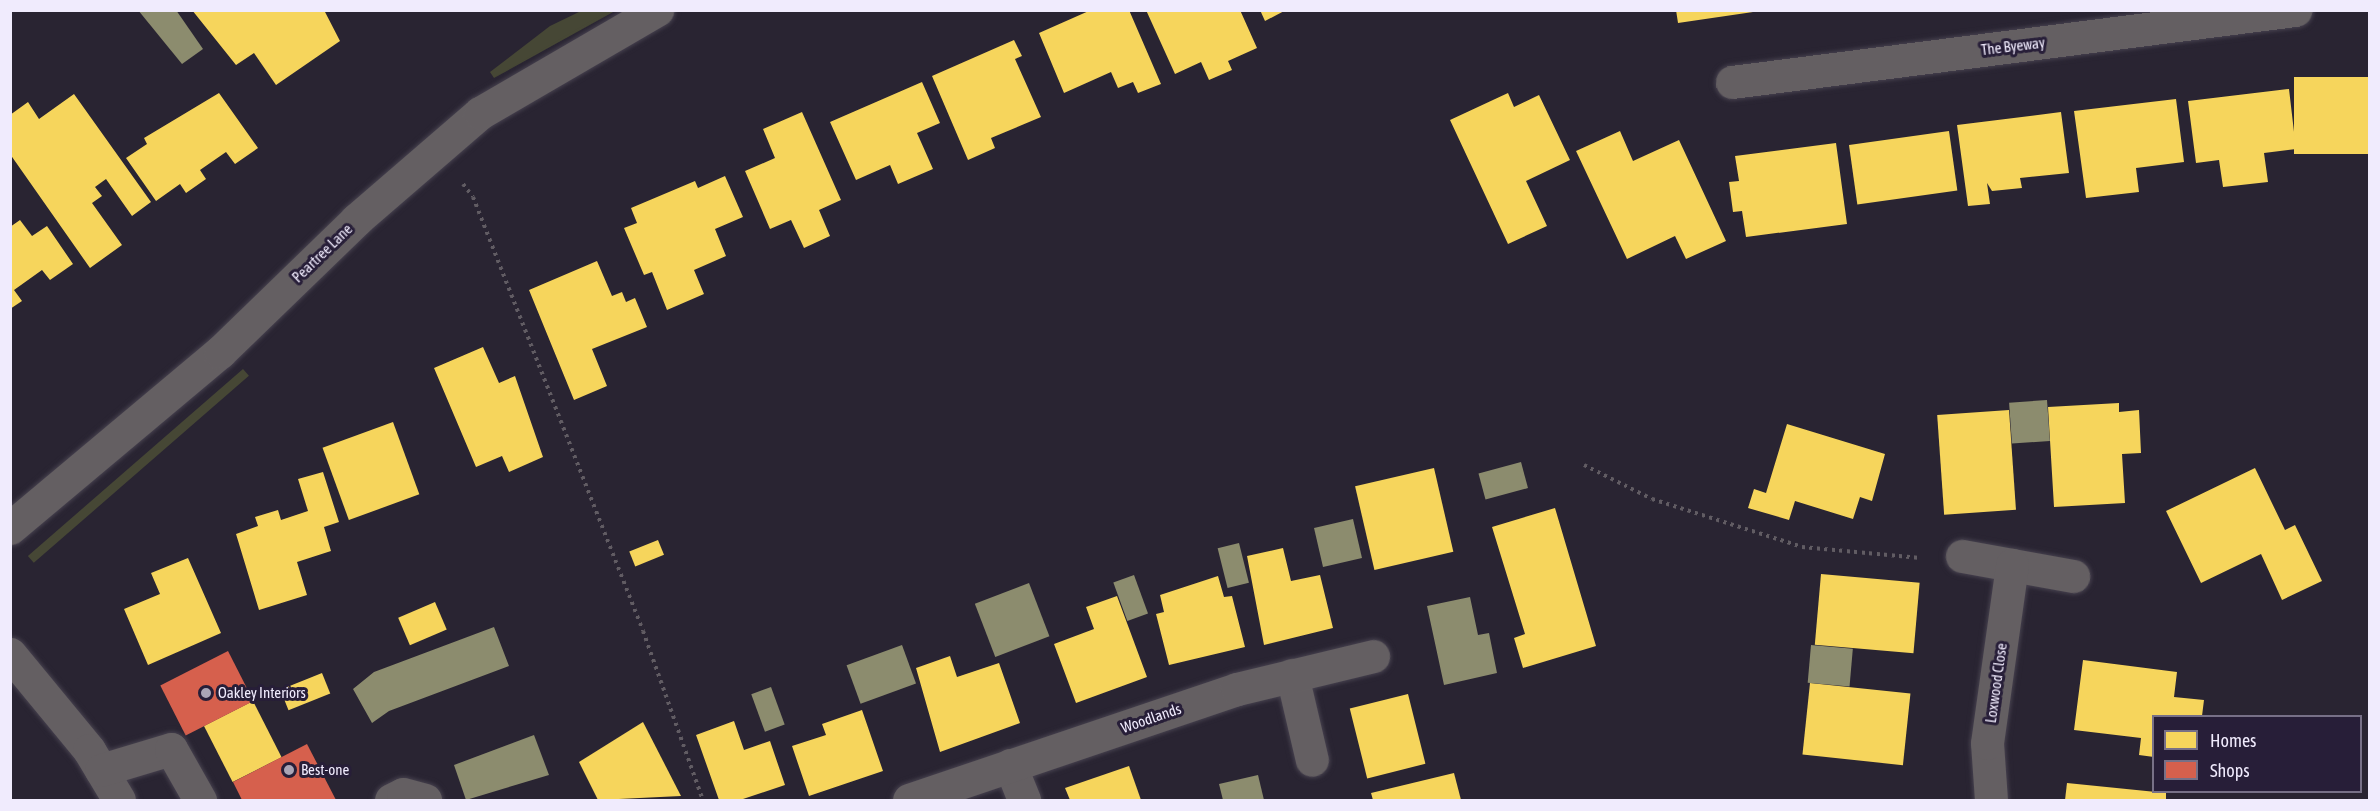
<!DOCTYPE html>
<html>
<head>
<meta charset="utf-8">
<style>
  body { margin:0 }
  #map { position:relative; width:2380px; height:811px; overflow:hidden; background:#292432; font-family:"Asap Condensed",sans-serif }
  div>[style] { position:absolute }
  .green>* { inset:0; background:#464735; transform-origin:0 0 }
  .homes>* { inset:0; background:#f6d55c; transform-origin:0 0 }
  .shops>* { inset:0; background:#d6604d; transform-origin:0 0 }
  .industry>* { inset:0; background:#8c8c6e; transform-origin:0 0 }
  .path>* { height:4px; margin-top:-2px; transform-origin:0; background:repeating-linear-gradient(90deg,#615c63 0 3px,transparent 0 7.5px) }
  .roads { filter:drop-shadow(0 0 2px #46414e) drop-shadow(0 0 2px #46414e) }
  .minor>* { height:33px; margin:-16.5px; padding:0 16.5px; transform-origin:16.5px; border-radius:16.5px; background:#645f62 }
  .dots>* { width:16px; height:16px; translate:-50% -50%; box-sizing:border-box; border:3px solid #271e38; border-radius:50% }
  span { translate:-50% -50%; white-space:nowrap; text-align:center; line-height:1.15; -webkit-text-stroke:6px #271e38; paint-order:stroke }
  .street-label { font-size:15px; color:#f0ebfd }
  .poi-label { font-size:15px; color:#f0ebfd }
  .left { translate:0 -50%; text-align:left }
  .frame { position:absolute; inset:0; border:12px solid #f0ebfd; pointer-events:none }
  .legend { position:absolute; left:2152px; top:715px; width:210px; height:78px; box-sizing:border-box; background:#271e38; border:2px solid #777087; margin:0; padding:8px 10px; list-style:none; font-size:18px; color:#f0ebfd }
  .legend li { display:flex; align-items:center; gap:12px; height:30px }
  .legend b { width:30px; border:2px solid #777087 }
</style>
</head>
<body>
<div id="map">
  <div class="green">
    <div style="clip-path:polygon(581px 11px,615px 11px,494px 78px,490px 72px,550px 26px)"></div>
    <div style="left:243px;top:369px;width:9px;height:285px;rotate:49deg"></div>
  </div>
  <div class="homes">
    <div style="clip-path:polygon(192px 10px,324px 10px,340px 41px,276px 85px,254px 53px,236px 65px)"></div>
    <div style="clip-path:polygon(1091px 10px,1129px 10px,1161px 84px,1138px 93px,1133px 82px,1118px 88px,1111px 72px,1064px 93px,1039px 33px)"></div>
    <div style="clip-path:polygon(1146px 10px,1240px 10px,1257px 48px,1228px 61px,1232px 70px,1209px 80px,1201px 62px,1175px 74px)"></div>
    <div style="clip-path:polygon(1260px 10px,1286px 10px,1265px 21px)"></div>
    <div style="clip-path:polygon(1676px 10px,1753px 10px,1753px 12px,1678px 23px)"></div>
    <div style="clip-path:polygon(1014px 40px,1022px 56px,1015px 59px,1041px 117px,991px 138px,995px 148px,968px 160px,932px 76px)"></div>
    <div style="left:2370px;top:77px;width:77px;height:76px;rotate:90deg"></div>
    <div style="clip-path:polygon(922px 82px,940px 123px,917px 133px,933px 169px,898px 184px,890px 165px,856px 180px,830px 122px)"></div>
    <div style="clip-path:polygon(2289px 89px,2296px 149px,2264px 153px,2268px 182px,2223px 187px,2219px 160px,2196px 163px,2188px 101px)"></div>
    <div style="clip-path:polygon(219px 93px,258px 148px,235px 164px,226px 152px,200px 170px,206px 179px,186px 193px,180px 184px,156px 201px,126px 158px,147px 144px,144px 138px)"></div>
    <div style="clip-path:polygon(1508px 93px,1514px 107px,1539px 95px,1570px 160px,1526px 181px,1547px 226px,1508px 244px,1450px 120px)"></div>
    <div style="clip-path:polygon(74px 94px,151px 202px,132px 216px,106px 179px,95px 187px,102px 196px,92px 203px,122px 245px,90px 268px,10px 154px,10px 115px,28px 102px,39px 119px)"></div>
    <div style="clip-path:polygon(2176px 99px,2184px 162px,2136px 168px,2139px 192px,2086px 198px,2074px 111px)"></div>
    <div style="clip-path:polygon(802px 112px,841px 200px,819px 210px,830px 236px,804px 248px,791px 220px,770px 229px,745px 171px,775px 158px,763px 129px)"></div>
    <div style="clip-path:polygon(2061px 112px,2069px 173px,2020px 178px,2022px 188px,1992px 191px,1987px 183px,1990px 204px,1968px 206px,1957px 125px)"></div>
    <div style="clip-path:polygon(1620px 131px,1633px 161px,1679px 140px,1726px 241px,1686px 259px,1675px 236px,1627px 259px,1576px 151px)"></div>
    <div style="left:1949px;top:131px;width:60px;height:101px;rotate:82deg"></div>
    <div style="clip-path:polygon(1836px 143px,1847px 224px,1746px 237px,1742px 211px,1733px 212px,1729px 182px,1739px 181px,1735px 156px)"></div>
    <div style="clip-path:polygon(725px 176px,743px 217px,715px 229px,726px 256px,694px 270px,704px 294px,667px 310px,652px 272px,644px 275px,624px 228px,637px 223px,631px 208px,695px 181px,698px 188px)"></div>
    <div style="clip-path:polygon(20px 220px,32px 236px,47px 226px,73px 264px,50px 280px,42px 270px,14px 290px,22px 301px,10px 309px,10px 227px)"></div>
    <div style="clip-path:polygon(597px 261px,612px 296px,622px 292px,626px 302px,635px 298px,647px 327px,592px 349px,607px 386px,574px 400px,529px 290px)"></div>
    <div style="clip-path:polygon(483px 347px,499px 383px,515px 376px,543px 457px,509px 472px,502px 456px,476px 467px,434px 368px)"></div>
    <div style="clip-path:polygon(2119px 403px,2119px 412px,2139px 410px,2141px 453px,2122px 454px,2125px 503px,2054px 507px,2048px 407px)"></div>
    <div style="left:2009px;top:410px;width:100px;height:72px;rotate:86deg"></div>
    <div style="left:393px;top:422px;width:77px;height:75px;rotate:70deg"></div>
    <div style="clip-path:polygon(1787px 424px,1885px 454px,1872px 501px,1860px 497px,1853px 519px,1795px 501px,1789px 520px,1748px 508px,1754px 489px,1766px 493px)"></div>
    <div style="left:1434px;top:468px;width:86px;height:81px;rotate:77deg"></div>
    <div style="clip-path:polygon(2255px 468px,2285px 530px,2295px 525px,2322px 581px,2282px 600px,2261px 554px,2201px 583px,2166px 511px)"></div>
    <div style="clip-path:polygon(323px 472px,339px 522px,324px 527px,331px 551px,297px 562px,307px 595px,259px 610px,236px 534px,258px 526px,255px 517px,278px 510px,281px 520px,308px 511px,298px 479px)"></div>
    <div style="clip-path:polygon(1555px 508px,1596px 646px,1523px 668px,1514px 638px,1525px 634px,1492px 527px)"></div>
    <div style="left:658px;top:540px;width:16px;height:31px;rotate:68deg"></div>
    <div style="clip-path:polygon(1283px 548px,1291px 581px,1320px 575px,1333px 628px,1264px 645px,1247px 556px)"></div>
    <div style="clip-path:polygon(188px 558px,221px 633px,148px 665px,124px 609px,160px 594px,151px 573px)"></div>
    <div style="left:1821px;top:574px;width:99px;height:71px;rotate:5deg"></div>
    <div style="clip-path:polygon(1218px 576px,1224px 597px,1232px 596px,1245px 647px,1169px 665px,1156px 614px,1164px 612px,1160px 595px)"></div>
    <div style="clip-path:polygon(1117px 596px,1147px 677px,1076px 703px,1054px 644px,1094px 629px,1086px 607px)"></div>
    <div style="left:435px;top:602px;width:30px;height:40px;rotate:67deg"></div>
    <div style="clip-path:polygon(950px 656px,957px 677px,999px 663px,1020px 723px,940px 752px,916px 668px)"></div>
    <div style="clip-path:polygon(2083px 660px,2177px 672px,2174px 697px,2204px 700px,2202px 716px,2154px 716px,2154px 757px,2139px 755px,2141px 738px,2074px 730px)"></div>
    <div style="left:322px;top:673px;width:22px;height:45px;rotate:68deg"></div>
    <div style="left:1810px;top:683px;width:101px;height:72px;rotate:6deg"></div>
    <div style="left:1408px;top:694px;width:72px;height:60px;rotate:76deg"></div>
    <div style="left:253px;top:701px;width:63px;height:55px;rotate:63deg"></div>
    <div style="clip-path:polygon(862px 710px,883px 771px,809px 796px,792px 746px,826px 735px,822px 724px)"></div>
    <div style="clip-path:polygon(734px 721px,744px 750px,770px 741px,785px 785px,740px 800px,719px 800px,696px 735px)"></div>
    <div style="clip-path:polygon(643px 722px,681px 796px,598px 800px,579px 762px)"></div>
    <div style="clip-path:polygon(1129px 766px,1141px 800px,1070px 800px,1065px 788px)"></div>
    <div style="clip-path:polygon(1454px 773px,1461px 800px,1373px 800px,1371px 793px)"></div>
    <div style="clip-path:polygon(2067px 783px,2166px 793px,2166px 800px,2065px 800px)"></div>
  </div>
  <div class="shops">
    <div style="left:228px;top:651px;width:56px;height:76px;rotate:63deg"></div>
    <div style="clip-path:polygon(307px 744px,336px 800px,242px 800px,233px 782px)"></div>
  </div>
  <div class="industry">
    <div style="clip-path:polygon(138px 10px,176px 10px,203px 49px,182px 64px)"></div>
    <div style="left:2047px;top:400px;width:41px;height:38px;rotate:86deg"></div>
    <div style="left:1521px;top:462px;width:27px;height:44px;rotate:75deg"></div>
    <div style="left:1353px;top:519px;width:40px;height:40px;rotate:77deg"></div>
    <div style="left:1239px;top:543px;width:41px;height:22px;rotate:76deg"></div>
    <div style="left:1134px;top:575px;width:41px;height:22px;rotate:70deg"></div>
    <div style="left:1029px;top:583px;width:57px;height:58px;rotate:69deg"></div>
    <div style="clip-path:polygon(1470px 597px,1478px 635px,1489px 633px,1497px 673px,1444px 685px,1427px 606px)"></div>
    <div style="clip-path:polygon(494px 627px,509px 666px,389px 711px,372px 723px,353px 689px,374px 672px)"></div>
    <div style="left:902px;top:645px;width:41px;height:59px;rotate:70deg"></div>
    <div style="left:1811px;top:645px;width:42px;height:38px;rotate:5deg"></div>
    <div style="left:771px;top:687px;width:40px;height:21px;rotate:70deg"></div>
    <div style="clip-path:polygon(534px 735px,549px 775px,466px 800px,454px 765px)"></div>
    <div style="clip-path:polygon(1258px 775px,1264px 800px,1223px 800px,1219px 784px)"></div>
  </div>
  <div class="path">
    <div style="left:463px;top:184px;width:16px;rotate:52deg"></div>
    <div style="left:473px;top:197px;width:466px;rotate:68.6deg"></div>
    <div style="left:643px;top:631px;width:179px;rotate:70.5deg"></div>
    <div style="left:1584px;top:465px;width:76px;rotate:26.6deg"></div>
    <div style="left:1652px;top:499px;width:157px;rotate:17.7deg"></div>
    <div style="left:1802px;top:547px;width:119px;rotate:5.3deg"></div>
  </div>
  <div class="roads">
    <div class="minor">
      <div style="left:1732px;top:82px;width:568px;rotate:-7.29deg"></div>
      <div style="left:10px;top:528px;width:274px;rotate:-40deg"></div>
      <div style="left:220px;top:352px;width:190px;rotate:-44.1deg"></div>
      <div style="left:356px;top:220px;width:164px;rotate:-40.8deg"></div>
      <div style="left:480px;top:113px;width:205px;rotate:-30.2deg"></div>
      <div style="left:1962px;top:556px;width:113px;rotate:10.2deg"></div>
      <div style="left:10px;top:654px;width:124px;rotate:50.5deg"></div>
      <div style="left:89px;top:750px;width:58px;rotate:59deg"></div>
      <div style="left:1292px;top:675px;width:87px;rotate:76.8deg"></div>
      <div style="left:1010px;top:765px;width:38px;rotate:68deg"></div>
      <div style="left:101px;top:770px;width:73px;rotate:-16.7deg"></div>
      <div style="left:171px;top:749px;width:59px;rotate:60.4deg"></div>
      <div style="left:391px;top:800px;width:13px;rotate:-27deg"></div>
      <div style="left:403px;top:794px;width:23px;rotate:15deg"></div>
      <div style="left:909px;top:800px;width:346px;rotate:-18.7deg"></div>
      <div style="left:1237px;top:689px;width:140px;rotate:-13.6deg"></div>
      <div style="left:1991px;top:800px;width:57px;rotate:-94deg"></div>
      <div style="left:1987px;top:743px;width:180px;rotate:-82deg"></div>
    </div>
  </div>
  <div class="dots">
    <div style="left:206px;top:693px;background:#aaa5b6"></div>
    <div style="left:289px;top:770px;background:#aaa5b6"></div>
  </div>
  <div class="street-label">
    <span style="left:2013px;top:46px;rotate:-7deg">The Byeway</span>
    <span style="left:322px;top:253px;rotate:-44deg">Peartree Lane</span>
    <span style="left:1996px;top:683px;rotate:-82deg">Loxwood Close</span>
    <span style="left:1151px;top:718px;rotate:-19deg">Woodlands</span>
  </div>
  <div class="poi-label">
    <span class="left" style="left:218px;top:693px">Oakley Interiors</span>
    <span class="left" style="left:301px;top:770px">Best-one</span>
  </div>
  <div class="frame"></div>
  <ul class="legend">
  <li><b style="height:16px;background:#f6d55c"></b>Homes</li>
  <li><b style="height:16px;background:#d6604d"></b>Shops</li>
  </ul>
</div>
</body>
</html>
